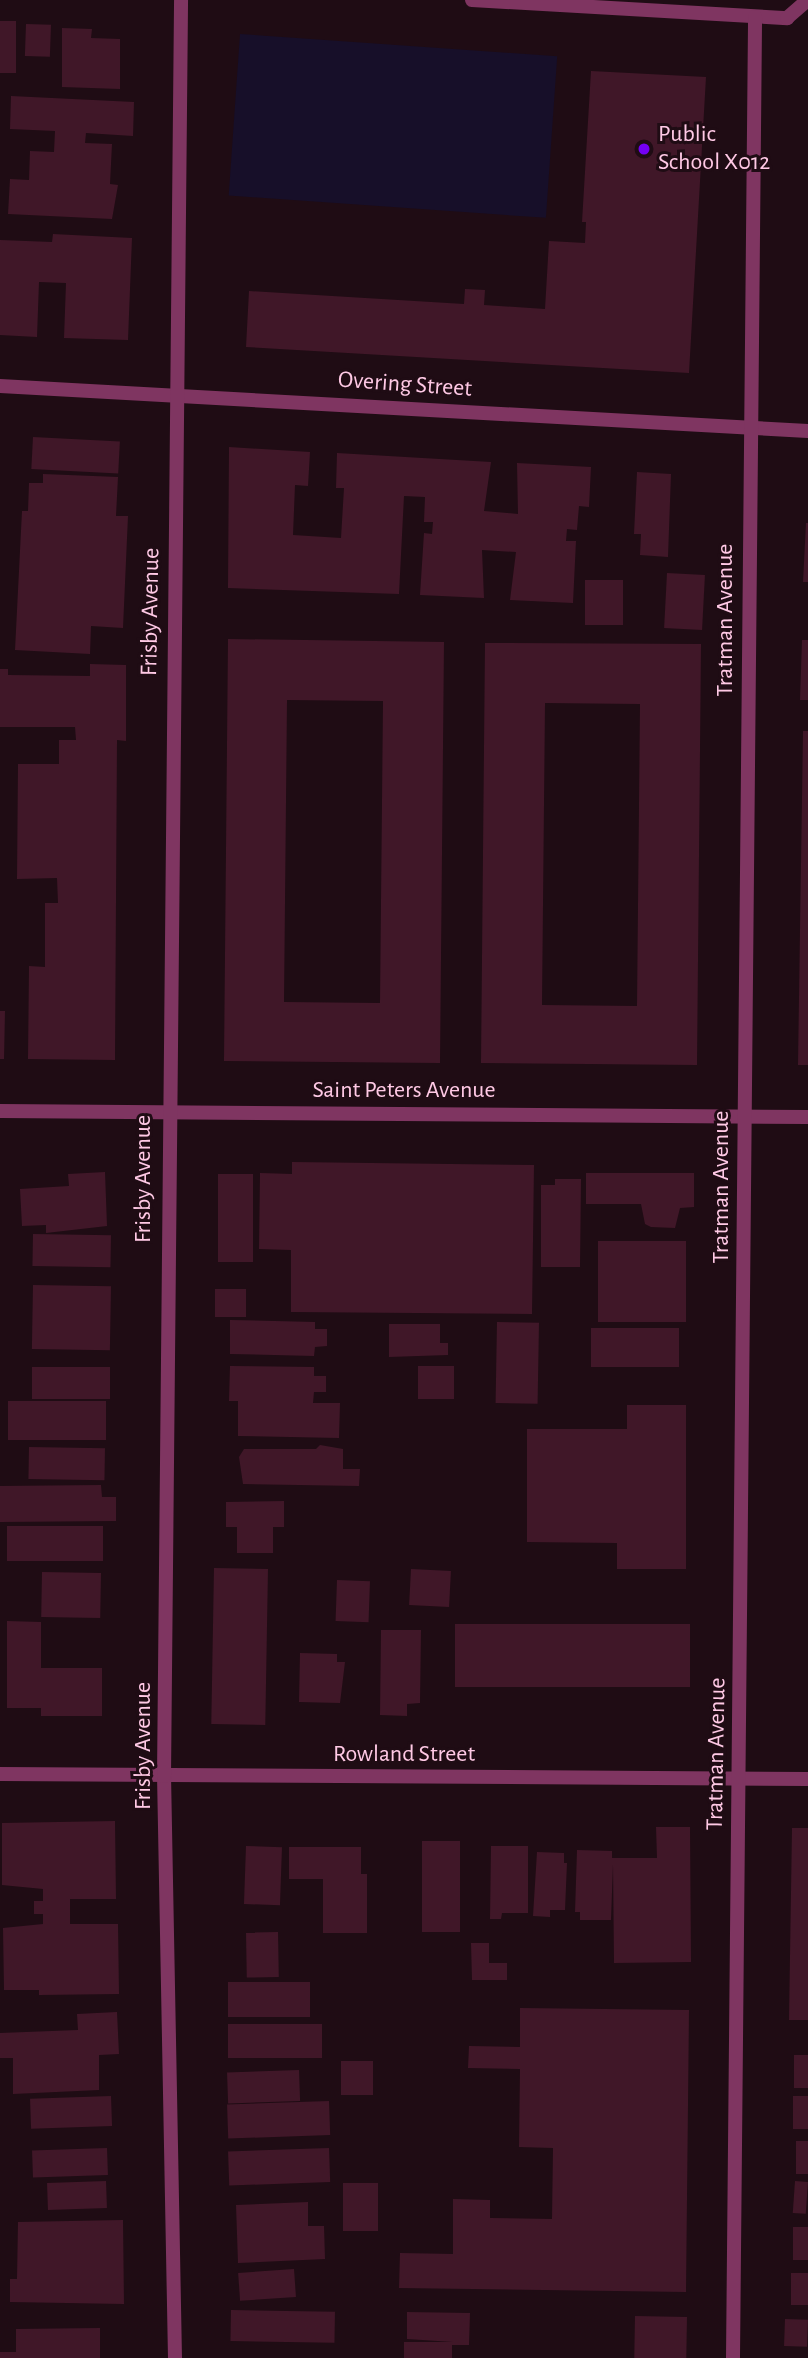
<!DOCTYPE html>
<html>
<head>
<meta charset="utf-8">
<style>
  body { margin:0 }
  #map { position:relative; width:808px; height:2358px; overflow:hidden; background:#1f0c14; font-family:"Alegreya Sans",sans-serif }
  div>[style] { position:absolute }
  .green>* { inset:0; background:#170f29; transform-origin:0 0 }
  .building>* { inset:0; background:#401728; transform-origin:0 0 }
  .street>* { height:14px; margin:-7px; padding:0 7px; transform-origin:7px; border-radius:7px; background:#7f3561 }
  .dots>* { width:19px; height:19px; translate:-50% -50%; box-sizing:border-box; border:4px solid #1f0c14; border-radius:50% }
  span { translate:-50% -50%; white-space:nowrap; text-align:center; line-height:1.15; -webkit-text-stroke:6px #1f0c14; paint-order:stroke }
  .poi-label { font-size:24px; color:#ffc9e5 }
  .left { translate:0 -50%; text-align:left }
  .street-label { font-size:24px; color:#ffc9e5 }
</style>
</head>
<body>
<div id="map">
  <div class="green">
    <div style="left:240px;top:34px;width:318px;height:162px;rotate:4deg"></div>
  </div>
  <div class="building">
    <div style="left:0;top:21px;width:16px;height:52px"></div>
    <div style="left:26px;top:24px;width:25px;height:32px;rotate:2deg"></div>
    <div style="clip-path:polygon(62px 28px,92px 29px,91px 38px,120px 39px,120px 89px,62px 87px)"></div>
    <div style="clip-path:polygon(591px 71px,706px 77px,689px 373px,246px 347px,249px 291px,464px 304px,465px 289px,485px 290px,484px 305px,545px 309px,549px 241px,585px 243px,586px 222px,582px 222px)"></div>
    <div style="clip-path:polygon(11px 96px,134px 102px,133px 136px,86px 133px,85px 143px,112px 144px,110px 184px,118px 185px,112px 219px,8px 214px,10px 179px,29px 180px,30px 151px,54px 152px,55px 131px,10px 129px)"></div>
    <div style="clip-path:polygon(53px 234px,132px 238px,128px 340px,64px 338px,66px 283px,39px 282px,37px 337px,0 335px,0 240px,52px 242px)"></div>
    <div style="left:33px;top:437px;width:87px;height:32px;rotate:3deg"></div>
    <div style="clip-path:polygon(229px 447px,310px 452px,308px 486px,295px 485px,293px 535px,341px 538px,344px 488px,336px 488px,337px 453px,491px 462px,484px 511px,518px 514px,517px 463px,591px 467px,589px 507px,579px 506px,577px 530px,567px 529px,566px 541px,576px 541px,573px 603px,510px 600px,516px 552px,482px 550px,484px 598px,420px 595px,424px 533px,432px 534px,433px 522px,424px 522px,425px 497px,404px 496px,399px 594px,228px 588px)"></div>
    <div style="clip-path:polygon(637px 472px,671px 474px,668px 557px,640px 555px,641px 534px,634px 534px)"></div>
    <div style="clip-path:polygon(43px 474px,118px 477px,116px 516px,128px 516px,123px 628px,91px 626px,90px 654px,15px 650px,22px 511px,28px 511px,29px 483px,43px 483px)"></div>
    <div style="clip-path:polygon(806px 523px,808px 523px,808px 582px,803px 582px)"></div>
    <div style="left:667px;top:573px;width:38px;height:55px;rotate:3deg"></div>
    <div style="left:585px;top:580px;width:38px;height:45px"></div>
    <div style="clip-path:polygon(evenodd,228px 639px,444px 642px,440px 1063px,224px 1061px,228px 639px,287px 700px,383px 701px,380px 1003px,284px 1002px,287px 700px)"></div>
    <div style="clip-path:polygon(802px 640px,808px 640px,808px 700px,800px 700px)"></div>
    <div style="clip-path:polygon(evenodd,485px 643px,701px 644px,697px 1065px,481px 1063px,485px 643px,545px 703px,640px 704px,637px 1006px,542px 1005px,545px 703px)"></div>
    <div style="clip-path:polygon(90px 664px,126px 665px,126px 741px,117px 740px,115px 1060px,28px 1059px,29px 966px,45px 967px,45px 903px,58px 903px,57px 878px,17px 879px,18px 764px,59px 764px,59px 740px,76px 740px,75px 727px,0 727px,0 669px,8px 669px,8px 675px,90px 676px)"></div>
    <div style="clip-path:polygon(803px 731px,808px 731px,808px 1065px,798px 1065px)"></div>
    <div style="clip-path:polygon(0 1011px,5px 1011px,4px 1059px,0 1059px)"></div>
    <div style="clip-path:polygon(292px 1162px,534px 1165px,532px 1314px,291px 1312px,291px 1250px,259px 1249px,260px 1173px,292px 1174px)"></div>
    <div style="clip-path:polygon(105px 1172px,107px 1226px,46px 1233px,46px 1225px,22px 1226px,20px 1189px,69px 1186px,68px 1174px)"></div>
    <div style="clip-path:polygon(586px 1173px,694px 1173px,694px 1207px,680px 1208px,675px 1228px,651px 1227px,645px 1224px,641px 1204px,586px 1204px)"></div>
    <div style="left:218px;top:1174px;width:35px;height:88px"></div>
    <div style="clip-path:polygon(555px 1179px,581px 1179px,580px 1267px,541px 1267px,541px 1185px,555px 1185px)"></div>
    <div style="left:33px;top:1234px;width:78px;height:32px;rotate:1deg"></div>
    <div style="left:598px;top:1241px;width:88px;height:81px"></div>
    <div style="left:33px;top:1285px;width:78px;height:64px;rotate:1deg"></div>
    <div style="left:215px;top:1289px;width:31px;height:28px"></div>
    <div style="clip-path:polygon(230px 1320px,315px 1322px,315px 1329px,327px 1329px,327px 1346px,315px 1347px,314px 1356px,230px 1354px)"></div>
    <div style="left:497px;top:1322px;width:42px;height:81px;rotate:1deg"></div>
    <div style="clip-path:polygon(389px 1324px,440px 1324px,440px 1343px,448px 1343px,448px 1355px,389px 1357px)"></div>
    <div style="left:591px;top:1328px;width:88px;height:39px"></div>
    <div style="clip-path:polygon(230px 1366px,314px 1367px,314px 1376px,326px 1376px,326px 1392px,314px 1392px,313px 1403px,340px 1403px,339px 1438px,238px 1436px,238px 1401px,229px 1401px)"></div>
    <div style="left:454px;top:1366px;width:33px;height:36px;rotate:90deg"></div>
    <div style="left:32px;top:1367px;width:78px;height:32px"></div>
    <div style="left:8px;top:1401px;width:98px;height:39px"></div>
    <div style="clip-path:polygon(627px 1405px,686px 1405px,686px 1569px,617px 1569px,617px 1543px,527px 1542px,527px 1429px,627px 1429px)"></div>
    <div style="clip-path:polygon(320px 1445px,343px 1449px,343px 1469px,360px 1469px,359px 1486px,243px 1484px,239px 1457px,244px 1449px,316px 1449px)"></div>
    <div style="left:29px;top:1447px;width:76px;height:32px;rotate:1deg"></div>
    <div style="clip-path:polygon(101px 1485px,102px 1497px,116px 1497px,116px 1521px,0 1522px,0 1486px)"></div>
    <div style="clip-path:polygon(284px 1501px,284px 1527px,273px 1527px,273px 1553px,237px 1553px,237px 1527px,226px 1527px,226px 1502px)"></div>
    <div style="left:7px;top:1526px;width:96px;height:35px"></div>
    <div style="left:214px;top:1568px;width:54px;height:156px;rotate:1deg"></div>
    <div style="left:411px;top:1569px;width:40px;height:36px;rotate:3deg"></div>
    <div style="left:42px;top:1572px;width:59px;height:45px;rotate:1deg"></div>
    <div style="left:337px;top:1580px;width:33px;height:41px;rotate:2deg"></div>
    <div style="clip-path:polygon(7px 1621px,41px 1622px,41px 1668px,102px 1668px,102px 1716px,41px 1716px,41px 1708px,7px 1708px)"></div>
    <div style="left:455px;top:1624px;width:235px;height:63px"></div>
    <div style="clip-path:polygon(381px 1630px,421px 1630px,420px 1703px,407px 1704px,407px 1716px,380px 1715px)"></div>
    <div style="clip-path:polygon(300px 1653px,337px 1654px,337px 1662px,345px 1662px,340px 1703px,299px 1702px)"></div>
    <div style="clip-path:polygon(115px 1821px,116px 1899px,70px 1899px,70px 1924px,118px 1924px,119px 1994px,39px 1995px,39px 1990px,4px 1990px,3px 1928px,43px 1924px,43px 1914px,34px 1914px,34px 1901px,43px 1901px,43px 1889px,2px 1885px,2px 1823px)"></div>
    <div style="clip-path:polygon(656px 1827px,690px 1827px,691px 1962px,614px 1963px,613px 1864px,611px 1920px,580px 1920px,580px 1912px,575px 1912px,577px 1850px,612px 1851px,612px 1858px,657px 1858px)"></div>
    <div style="clip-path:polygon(792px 1828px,808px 1828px,808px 2020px,789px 2020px)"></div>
    <div style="left:422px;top:1841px;width:38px;height:91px"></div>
    <div style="left:246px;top:1846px;width:36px;height:58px;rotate:2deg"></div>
    <div style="clip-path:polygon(491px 1846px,528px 1846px,528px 1913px,502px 1913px,501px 1919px,490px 1919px)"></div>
    <div style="clip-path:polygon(289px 1847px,361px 1847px,361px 1874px,367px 1874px,367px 1933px,323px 1933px,323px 1879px,289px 1879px)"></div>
    <div style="clip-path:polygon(537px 1852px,564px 1853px,564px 1863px,567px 1863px,565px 1910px,550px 1910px,550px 1917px,533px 1916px)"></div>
    <div style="left:278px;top:1932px;width:45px;height:32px;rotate:89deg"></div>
    <div style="clip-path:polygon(471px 1943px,489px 1943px,489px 1963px,507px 1963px,507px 1980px,472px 1980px)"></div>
    <div style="left:228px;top:1982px;width:82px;height:35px"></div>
    <div style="clip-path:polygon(520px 2008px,689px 2010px,686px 2292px,399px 2288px,400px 2253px,453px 2254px,453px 2199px,490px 2200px,490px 2218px,552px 2219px,553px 2148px,519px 2147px,520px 2069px,468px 2068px,469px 2046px,520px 2047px)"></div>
    <div style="clip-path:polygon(117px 2012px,119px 2054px,99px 2055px,99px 2090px,13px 2094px,13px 2058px,0 2058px,0 2033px,78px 2030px,77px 2014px)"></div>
    <div style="left:322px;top:2024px;width:34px;height:94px;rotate:90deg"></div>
    <div style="left:794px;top:2055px;width:14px;height:33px"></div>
    <div style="left:341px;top:2061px;width:32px;height:34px"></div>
    <div style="left:299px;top:2070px;width:31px;height:72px;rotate:88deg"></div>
    <div style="left:111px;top:2096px;width:30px;height:81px;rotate:88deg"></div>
    <div style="left:793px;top:2096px;width:15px;height:33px"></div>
    <div style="left:329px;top:2101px;width:34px;height:102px;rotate:88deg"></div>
    <div style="left:796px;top:2141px;width:12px;height:33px"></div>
    <div style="left:107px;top:2148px;width:27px;height:75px;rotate:88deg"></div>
    <div style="left:329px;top:2148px;width:34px;height:101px;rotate:88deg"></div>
    <div style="left:106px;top:2181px;width:27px;height:59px;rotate:88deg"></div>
    <div style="left:795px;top:2181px;width:13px;height:32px;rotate:4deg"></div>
    <div style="left:343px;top:2183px;width:35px;height:48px"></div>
    <div style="clip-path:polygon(308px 2202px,308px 2226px,324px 2226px,325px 2259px,238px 2263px,236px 2205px)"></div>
    <div style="clip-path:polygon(123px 2220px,124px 2304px,10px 2302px,10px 2279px,17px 2279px,18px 2222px)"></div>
    <div style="left:793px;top:2227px;width:15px;height:33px"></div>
    <div style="left:294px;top:2269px;width:28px;height:56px;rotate:86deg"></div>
    <div style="left:791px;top:2273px;width:17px;height:32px"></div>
    <div style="left:231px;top:2310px;width:104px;height:31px;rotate:1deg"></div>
    <div style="clip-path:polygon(407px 2312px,470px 2313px,469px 2345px,452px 2345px,452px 2358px,404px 2358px,404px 2342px,453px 2342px,407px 2339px)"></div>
    <div style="left:635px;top:2316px;width:52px;height:42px;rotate:1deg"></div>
    <div style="left:785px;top:2319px;width:23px;height:27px;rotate:2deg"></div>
    <div style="clip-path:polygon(100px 2328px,100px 2358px,0 2358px,0 2352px,16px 2352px,16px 2329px)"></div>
  </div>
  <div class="street">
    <div style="left:472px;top:0;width:316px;rotate:3.3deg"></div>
    <div style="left:787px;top:18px;width:28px;rotate:-41deg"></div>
    <div style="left:0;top:386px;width:809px;rotate:3.19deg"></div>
    <div style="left:0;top:1111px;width:808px;rotate:0.43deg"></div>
    <div style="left:0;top:1774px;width:808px;rotate:0.35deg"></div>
    <div style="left:175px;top:2358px;width:582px;rotate:-91.08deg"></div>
    <div style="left:164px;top:1776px;width:1776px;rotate:-89.45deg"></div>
    <div style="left:733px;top:2358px;width:2341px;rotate:-89.46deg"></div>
  </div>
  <div class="dots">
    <div style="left:644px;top:149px;background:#7400f4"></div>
  </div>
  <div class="poi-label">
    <span class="left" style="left:658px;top:149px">Public<br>School X012</span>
  </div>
  <div class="street-label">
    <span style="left:405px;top:385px;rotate:4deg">Overing Street</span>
    <span style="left:151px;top:612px;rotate:-89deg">Frisby Avenue</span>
    <span style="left:726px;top:620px;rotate:-90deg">Tratman Avenue</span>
    <span style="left:404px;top:1091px">Saint Peters Avenue</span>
    <span style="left:144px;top:1179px;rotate:-90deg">Frisby Avenue</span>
    <span style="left:722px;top:1187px;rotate:-90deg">Tratman Avenue</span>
    <span style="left:144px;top:1746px;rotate:-90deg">Frisby Avenue</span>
    <span style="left:717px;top:1754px;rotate:-89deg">Tratman Avenue</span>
    <span style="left:404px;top:1755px">Rowland Street</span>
  </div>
</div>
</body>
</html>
